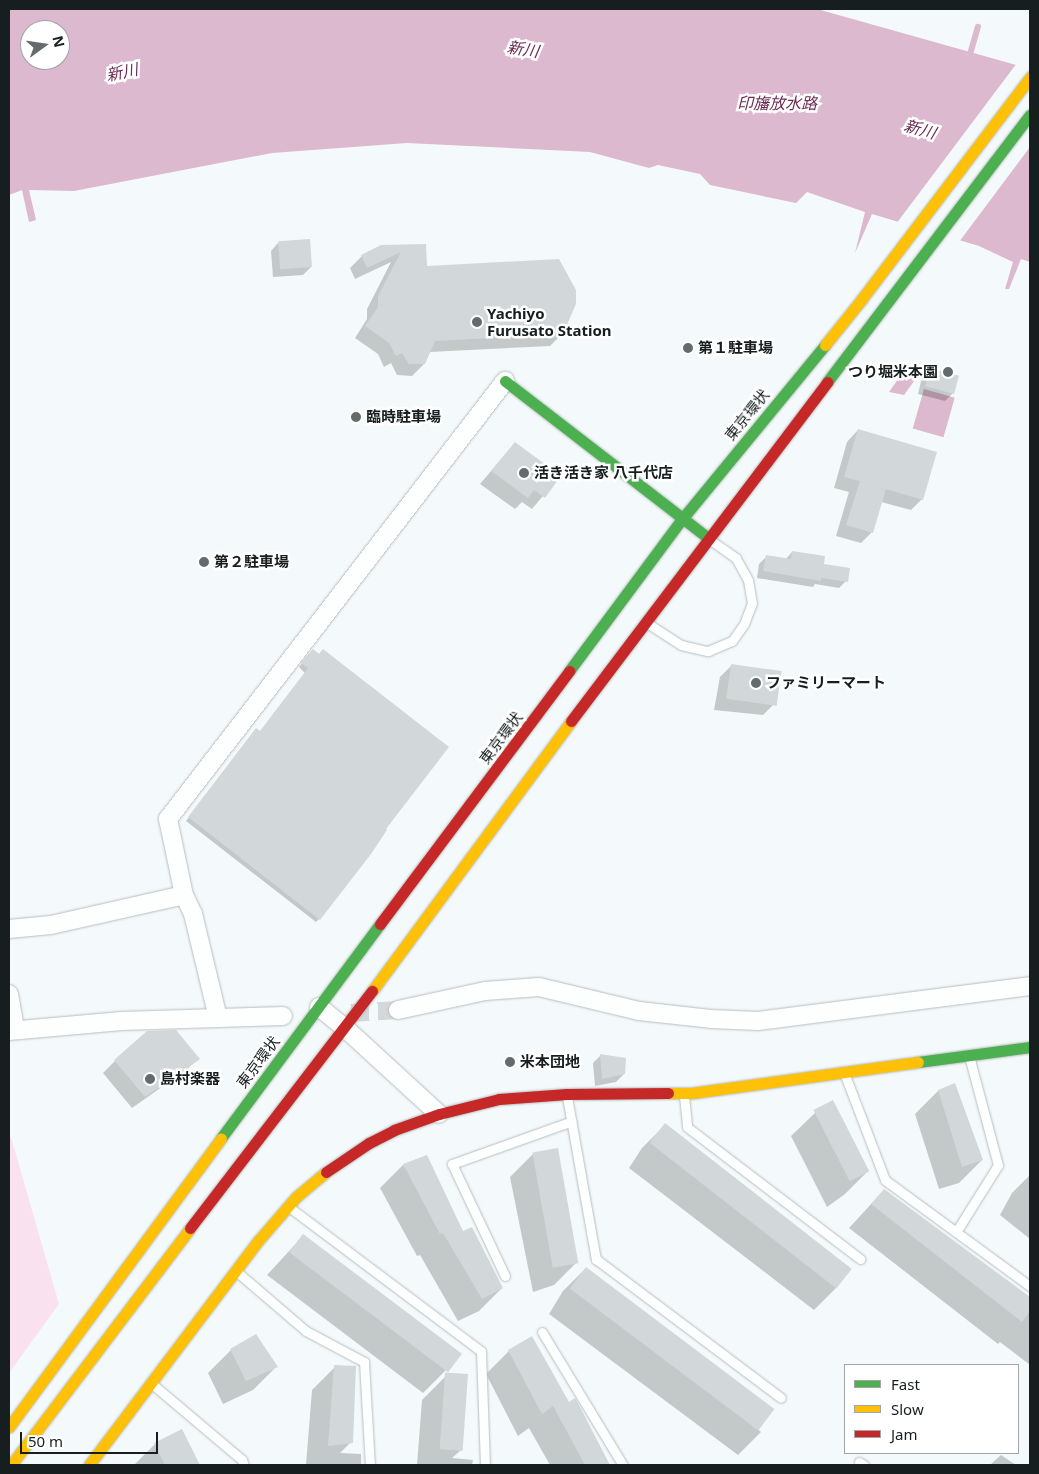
<!DOCTYPE html>
<html>
<head>
<meta charset="utf-8">
<style>
  body { margin:0 }
  #map { position:relative; width:1039px; height:1474px; overflow:hidden; background:#f4fafb; font-family:"Noto Sans","Noto Sans JP",sans-serif }
  div>[style] { position:absolute }
  .green>* { inset:0; background:#fae1f0 }
  .water>* { inset:0; background:#dcb9ce; transform-origin:0 0 }
  .pier>* { inset:0; background:#f4fafb }
  .shadow>* { inset:0; background:#0003 }
  .stream>* { height:5.5px; margin:-2.75px; padding:0 2.75px; transform-origin:2.75px; border-radius:2.75px; background:#dcb9ce }
  .building>* { inset:0; background:#d2d8da; transform-origin:0 0 }
  .street-tunnel>* { height:18px; margin-top:-9px; transform-origin:0; background:repeating-linear-gradient(90deg,#d3d9da 0 18px,transparent 0 27px) }
  .roads { filter:drop-shadow(0 0 1px #b7bdbe) drop-shadow(0 0 1px #b7bdbe) }
  .lane>* { height:9px; margin:-4.5px; padding:0 4.5px; transform-origin:4.5px; border-radius:4.5px; background:#fdfefe }
  .street>* { height:18px; margin:-9px; padding:0 9px; transform-origin:9px; border-radius:9px; background:#fdfefe }
  .fast>* { height:11px; margin:-5.5px; padding:0 5.5px; transform-origin:5.5px; border-radius:5.5px; background:#4caf50 }
  .slow>* { height:11px; margin:-5.5px; padding:0 5.5px; transform-origin:5.5px; border-radius:5.5px; background:#ffc107 }
  .jam>* { height:11px; margin:-5.5px; padding:0 5.5px; transform-origin:5.5px; border-radius:5.5px; background:#c62828 }
  .dots>* { width:14px; height:14px; translate:-50% -50%; box-sizing:border-box; border:2px solid #fff; border-radius:50% }
  span { translate:-50% -50%; white-space:nowrap; text-align:center; line-height:1.15; -webkit-text-stroke:5px #fff; paint-order:stroke }
  .poi-label { font-size:15px; color:#171e1f; font-weight:700 }
  .left { translate:0 -50%; text-align:left }
  .right { translate:-100% -50%; text-align:right }
  .street-label { font-size:15px; color:#171e1f }
  .water-label { font-size:16px; color:#6c2c53; font-style:italic }
  .frame { position:absolute; inset:0; border:10px solid #171e1f; pointer-events:none }
  .legend { position:absolute; left:844px; top:1364px; width:175px; height:90px; box-sizing:border-box; background:#fff; border:1px solid #a2a5a5; margin:0; padding:6px 9px; list-style:none; font-size:15px; color:#171e1f }
  .legend li { display:flex; align-items:center; gap:10px; height:25px }
  .legend b { width:25px; border:1px solid #a2a5a5 }
  .north { position:absolute; left:20px; top:20px; width:50px; height:50px; box-sizing:border-box; background:#fff; border:1px solid #a2a5a5; border-radius:50%; rotate:76deg; font-size:14px; font-weight:700; line-height:20px; text-align:center; color:#171e1f }
  .north::after { content:''; display:block; margin:auto; width:18px; height:22px; background:#646b6c; clip-path:polygon(50% 0,100% 100%,50% 72%,0 100%) }
  .scale { position:absolute; left:20px; top:1432px; width:138px; height:22px; box-sizing:border-box; border:2px solid #171e1f; border-top:0; padding-left:6px; font-size:15px; line-height:18px; white-space:nowrap; color:#171e1f; -webkit-text-stroke:4px #fff; paint-order:stroke }
</style>
</head>
<body>
<div id="map">
  <div class="green">
    <div style="clip-path:polygon(11px 1137px,59px 1304px,9px 1373px,9px 1138px)"></div>
  </div>
  <div class="water">
    <div style="clip-path:polygon(evenodd,9px 9px,817px 9px,1030px 69px,1030px 262px,1021px 259px,1009px 289px,1005px 289px,1013px 262px,979px 246px,872px 214px,855px 253px,865px 212px,807px 192px,796px 203px,710px 185px,700px 174px,658px 165px,649px 168px,590px 152px,407px 143px,272px 153px,74px 191px,29px 190px,36px 220px,29px 222px,22px 190px,9px 195px,9px 9px,30px 30px,60px 30px,60px 60px,30px 60px,30px 30px)"></div>
    <div style="clip-path:polygon(901px 375px,917px 377px,904px 395px,889px 392px)"></div>
    <div style="left:924px;top:389px;width:32px;height:41px;rotate:16deg"></div>
  </div>
  <div class="pier">
    <div style="clip-path:polygon(1017px 63px,1030px 67px,1030px 147px,959px 242px,896px 224px)"></div>
  </div>
  <div class="shadow">
    <div style="clip-path:polygon(278px 243px,311px 267px,303px 275px,273px 277px,271px 251px)"></div>
    <div style="clip-path:polygon(425px 245px,425px 267px,562px 334px,550px 346px,429px 352px,424px 364px,412px 376px,397px 375px,391px 363px,384px 367px,378px 354px,355px 338px,367px 319px,367px 309px,391px 262px,355px 279px,350px 268px,362px 256px)"></div>
    <div style="clip-path:polygon(930px 369px,953px 393px,945px 401px,918px 394px,922px 377px)"></div>
    <div style="clip-path:polygon(858px 430px,922px 499px,911px 510px,881px 502px,872px 532px,861px 543px,836px 536px,849px 492px,834px 488px,847px 442px)"></div>
    <div style="clip-path:polygon(515px 443px,559px 477px,532px 509px,522px 502px,515px 509px,480px 484px)"></div>
    <div style="clip-path:polygon(792px 552px,822px 565px,846px 581px,839px 588px,815px 584px,813px 587px,757px 578px,759px 564px,766px 557px,785px 560px)"></div>
    <div style="clip-path:polygon(309px 654px,319px 919px,316px 922px,186px 821px,253px 733px,260px 732px,305px 673px,299px 667px)"></div>
    <div style="clip-path:polygon(732px 665px,775px 703px,763px 715px,714px 710px,720px 677px)"></div>
    <div style="clip-path:polygon(601px 1055px,624px 1074px,616px 1082px,595px 1086px,593px 1063px)"></div>
    <div style="clip-path:polygon(198px 1059px,186px 1070px,132px 1108px,103px 1073px,115px 1061px)"></div>
    <div style="clip-path:polygon(955px 1085px,982px 1160px,959px 1183px,939px 1189px,915px 1114px,938px 1091px)"></div>
    <div style="clip-path:polygon(832px 1102px,868px 1171px,845px 1194px,827px 1207px,791px 1136px,815px 1113px)"></div>
    <div style="clip-path:polygon(665px 1125px,850px 1268px,837px 1287px,814px 1310px,629px 1168px,642px 1148px)"></div>
    <div style="clip-path:polygon(533px 1154px,577px 1262px,554px 1285px,533px 1292px,510px 1177px)"></div>
    <div style="clip-path:polygon(403px 1165px,462px 1233px,502px 1288px,479px 1311px,458px 1321px,420px 1255px,417px 1256px,380px 1188px)"></div>
    <div style="clip-path:polygon(1030px 1175px,1030px 1239px,1000px 1215px,1012px 1193px)"></div>
    <div style="clip-path:polygon(884px 1190px,1030px 1300px,1030px 1365px,1000px 1342px,998px 1344px,849px 1228px)"></div>
    <div style="clip-path:polygon(303px 1236px,446px 1370px,423px 1393px,267px 1275px)"></div>
    <div style="clip-path:polygon(586px 1268px,761px 1432px,738px 1455px,549px 1314px,563px 1291px)"></div>
    <div style="clip-path:polygon(231px 1350px,276px 1367px,253px 1390px,223px 1404px,208px 1373px)"></div>
    <div style="clip-path:polygon(509px 1351px,569px 1404px,578px 1406px,608px 1465px,550px 1465px,529px 1428px,518px 1436px,486px 1374px)"></div>
    <div style="clip-path:polygon(335px 1367px,351px 1442px,340px 1453px,361px 1454px,361px 1465px,306px 1465px,312px 1390px)"></div>
    <div style="clip-path:polygon(445px 1377px,461px 1450px,452px 1458px,473px 1460px,472px 1465px,417px 1465px,422px 1400px)"></div>
    <div style="clip-path:polygon(155px 1444px,197px 1462px,194px 1465px,134px 1465px)"></div>
    <div style="clip-path:polygon(1001px 1455px,1016px 1465px,990px 1465px)"></div>
  </div>
  <div class="stream">
    <div style="left:969px;top:58px;width:32px;rotate:-74deg"></div>
  </div>
  <div class="building">
    <div style="left:310px;top:239px;width:28px;height:32px;rotate:86deg"></div>
    <div style="clip-path:polygon(426px 244px,427px 266px,559px 259px,576px 290px,576px 304px,563px 334px,435px 341px,425px 364px,409px 364px,402px 353px,396px 356px,389px 343px,365px 326px,378px 307px,378px 296px,401px 252px,367px 268px,361px 255px,381px 245px)"></div>
    <div style="left:930px;top:368px;width:30px;height:19px;rotate:15deg"></div>
    <div style="clip-path:polygon(858px 429px,937px 452px,923px 500px,886px 489px,873px 533px,846px 525px,860px 481px,844px 477px)"></div>
    <div style="clip-path:polygon(515px 442px,561px 476px,545px 498px,534px 490px,528px 498px,491px 471px)"></div>
    <div style="clip-path:polygon(792px 551px,825px 556px,824px 564px,850px 568px,848px 582px,821px 578px,821px 581px,763px 571px,766px 555px,791px 559px)"></div>
    <div style="clip-path:polygon(313px 649px,319px 654px,323px 649px,449px 747px,386px 829px,387px 830px,371px 854px,320px 920px,188px 817px,256px 728px,260px 731px,308px 668px,301px 663px)"></div>
    <div style="left:731px;top:664px;width:51px;height:35px;rotate:8deg"></div>
    <div style="clip-path:polygon(176px 1030px,200px 1059px,145px 1097px,114px 1060px,147px 1031px)"></div>
    <div style="clip-path:polygon(600px 1054px,626px 1058px,625px 1074px,602px 1079px)"></div>
    <div style="clip-path:polygon(955px 1083px,983px 1160px,962px 1167px,938px 1090px)"></div>
    <div style="left:833px;top:1100px;width:80px;height:22px;rotate:63deg"></div>
    <div style="left:665px;top:1123px;width:237px;height:25px;rotate:38deg"></div>
    <div style="left:558px;top:1148px;width:117px;height:26px;rotate:80deg"></div>
    <div style="clip-path:polygon(427px 1155px,463px 1231px,472px 1227px,503px 1288px,482px 1299px,443px 1233px,440px 1234px,403px 1164px)"></div>
    <div style="clip-path:polygon(884px 1189px,1030px 1297px,1030px 1311px,1022px 1322px,871px 1204px)"></div>
    <div style="left:303px;top:1234px;width:199px;height:23px;rotate:37deg"></div>
    <div style="left:586px;top:1267px;width:236px;height:27px;rotate:37deg"></div>
    <div style="clip-path:polygon(256px 1334px,278px 1367px,246px 1381px,230px 1349px)"></div>
    <div style="clip-path:polygon(532px 1336px,569px 1402px,575px 1398px,579px 1405px,610px 1465px,585px 1465px,553px 1406px,542px 1414px,508px 1350px)"></div>
    <div style="clip-path:polygon(334px 1365px,356px 1366px,353px 1443px,328px 1446px)"></div>
    <div style="left:468px;top:1374px;width:77px;height:23px;rotate:94deg"></div>
    <div style="clip-path:polygon(182px 1429px,200px 1465px,165px 1465px,154px 1443px)"></div>
  </div>
  <div class="street-tunnel">
    <div style="left:351px;top:1013px;width:47px;rotate:-3.7deg"></div>
  </div>
  <div class="roads">
    <div class="lane">
      <div style="left:647px;top:623px;width:40px;rotate:32.9deg"></div>
      <div style="left:681px;top:645px;width:28px;rotate:13deg"></div>
      <div style="left:708px;top:651px;width:26px;rotate:-23deg"></div>
      <div style="left:732px;top:641px;width:21px;rotate:-55deg"></div>
      <div style="left:744px;top:624px;width:22px;rotate:-69deg"></div>
      <div style="left:752px;top:603px;width:23px;rotate:-100deg"></div>
      <div style="left:748px;top:580px;width:25px;rotate:-119deg"></div>
      <div style="left:736px;top:558px;width:32px;rotate:-145deg"></div>
      <div style="left:845px;top:1075px;width:112px;rotate:69.1deg"></div>
      <div style="left:885px;top:1180px;width:180px;rotate:36.2deg"></div>
      <div style="left:684px;top:1096px;width:31px;rotate:84deg"></div>
      <div style="left:687px;top:1127px;width:218px;rotate:37.3deg"></div>
      <div style="left:567px;top:1097px;width:165px;rotate:79.9deg"></div>
      <div style="left:596px;top:1259px;width:231px;rotate:36.9deg"></div>
      <div style="left:289px;top:1207px;width:240px;rotate:36.9deg"></div>
      <div style="left:481px;top:1351px;width:114px;rotate:88deg"></div>
      <div style="left:956px;top:1232px;width:79px;rotate:-57.9deg"></div>
      <div style="left:998px;top:1165px;width:113px;rotate:-104.9deg"></div>
      <div style="left:236px;top:1271px;width:92px;rotate:40.6deg"></div>
      <div style="left:306px;top:1331px;width:66px;rotate:28.1deg"></div>
      <div style="left:364px;top:1362px;width:103px;rotate:86.7deg"></div>
      <div style="left:505px;top:1276px;width:124px;rotate:-115.3deg"></div>
      <div style="left:452px;top:1164px;width:127px;rotate:-19.7deg"></div>
      <div style="left:542px;top:1332px;width:156px;rotate:58.7deg"></div>
      <div style="left:151px;top:1383px;width:119px;rotate:40.2deg"></div>
      <div style="left:242px;top:1460px;width:5px;rotate:68deg"></div>
      <div style="left:859px;top:1462px;width:6px;rotate:31deg"></div>
    </div>
    <div class="street">
      <div style="left:9px;top:929px;width:42px;rotate:-5.4deg"></div>
      <div style="left:51px;top:925px;width:136px;rotate:-12.7deg"></div>
      <div style="left:9px;top:994px;width:36px;rotate:80deg"></div>
      <div style="left:319px;top:1007px;width:33px;rotate:39deg"></div>
      <div style="left:345px;top:1028px;width:127px;rotate:42.5deg"></div>
      <div style="left:398px;top:1010px;width:89px;rotate:-12.3deg"></div>
      <div style="left:485px;top:991px;width:54px;rotate:-4.2deg"></div>
      <div style="left:539px;top:987px;width:103px;rotate:13.5deg"></div>
      <div style="left:639px;top:1011px;width:72px;rotate:6.3deg"></div>
      <div style="left:711px;top:1019px;width:47px;rotate:2.4deg"></div>
      <div style="left:758px;top:1021px;width:274px;rotate:-7.3deg"></div>
      <div style="left:218px;top:1018px;width:107px;rotate:-103.5deg"></div>
      <div style="left:193px;top:914px;width:21px;rotate:-115deg"></div>
      <div style="left:184px;top:895px;width:78px;rotate:-101.9deg"></div>
      <div style="left:168px;top:819px;width:553px;rotate:-52.43deg"></div>
      <div style="left:9px;top:1031px;width:113px;rotate:-5.1deg"></div>
      <div style="left:122px;top:1021px;width:161px;rotate:-1.8deg"></div>
    </div>
    <div class="fast">
      <div style="left:505px;top:381px;width:257px;rotate:37.7deg"></div>
      <div style="left:827px;top:382px;width:335px;rotate:-52.8deg"></div>
      <div style="left:569px;top:671px;width:189px;rotate:-53.4deg"></div>
      <div style="left:682px;top:519px;width:225px;rotate:-50.6deg"></div>
      <div style="left:918px;top:1062px;width:113px;rotate:-7.6deg"></div>
      <div style="left:221px;top:1138px;width:267px;rotate:-53.4deg"></div>
    </div>
    <div class="slow">
      <div style="left:825px;top:345px;width:58px;rotate:-51.3deg"></div>
      <div style="left:861px;top:300px;width:280px;rotate:-52.8deg"></div>
      <div style="left:372px;top:991px;width:335px;rotate:-53.6deg"></div>
      <div style="left:668px;top:1093px;width:24px"></div>
      <div style="left:692px;top:1093px;width:228px;rotate:-7.8deg"></div>
      <div style="left:9px;top:1427px;width:358px;rotate:-53.7deg"></div>
      <div style="left:11px;top:1465px;width:297px;rotate:-52.9deg"></div>
      <div style="left:89px;top:1465px;width:281px;rotate:-53deg"></div>
      <div style="left:258px;top:1241px;width:58px;rotate:-49.2deg"></div>
      <div style="left:296px;top:1197px;width:39px;rotate:-40deg"></div>
    </div>
    <div class="jam">
      <div style="left:571px;top:721px;width:425px;rotate:-52.9deg"></div>
      <div style="left:380px;top:924px;width:316px;rotate:-53.2deg"></div>
      <div style="left:326px;top:1172px;width:52px;rotate:-34deg"></div>
      <div style="left:369px;top:1143px;width:28px;rotate:-27deg"></div>
      <div style="left:394px;top:1130px;width:48px;rotate:-19.6deg"></div>
      <div style="left:439px;top:1114px;width:62px;rotate:-14deg"></div>
      <div style="left:499px;top:1099px;width:68px;rotate:-4.2deg"></div>
      <div style="left:567px;top:1094px;width:101px;rotate:-0.6deg"></div>
      <div style="left:190px;top:1228px;width:299px;rotate:-52.5deg"></div>
    </div>
  </div>
  <div class="dots">
    <div style="left:477px;top:322px;background:#646b6c"></div>
    <div style="left:688px;top:348px;background:#646b6c"></div>
    <div style="left:948px;top:372px;background:#646b6c"></div>
    <div style="left:356px;top:417px;background:#646b6c"></div>
    <div style="left:524px;top:473px;background:#646b6c"></div>
    <div style="left:204px;top:562px;background:#646b6c"></div>
    <div style="left:756px;top:683px;background:#646b6c"></div>
    <div style="left:510px;top:1062px;background:#646b6c"></div>
    <div style="left:150px;top:1079px;background:#646b6c"></div>
  </div>
  <div class="poi-label">
    <span class="left" style="left:487px;top:322px">Yachiyo<br>Furusato Station</span>
    <span class="left" style="left:698px;top:348px">第１駐車場</span>
    <span class="right" style="left:938px;top:372px">つり堀米本園</span>
    <span class="left" style="left:366px;top:417px">臨時駐車場</span>
    <span class="left" style="left:534px;top:473px">活き活き家 八千代店</span>
    <span class="left" style="left:214px;top:562px">第２駐車場</span>
    <span class="left" style="left:766px;top:683px">ファミリーマート</span>
    <span class="left" style="left:520px;top:1062px">米本団地</span>
    <span class="left" style="left:160px;top:1079px">島村楽器</span>
  </div>
  <div class="street-label">
    <span style="left:747px;top:415px;rotate:-51deg">東京環状</span>
    <span style="left:501px;top:738px;rotate:-53deg">東京環状</span>
    <span style="left:258px;top:1062px;rotate:-53deg">東京環状</span>
  </div>
  <div class="water-label">
    <span style="left:523px;top:49px;rotate:9deg">新川</span>
    <span style="left:122px;top:72px;rotate:-12deg">新川</span>
    <span style="left:777px;top:103px">印旛放水路</span>
    <span style="left:920px;top:129px;rotate:16deg">新川</span>
  </div>
  <div class="frame"></div>
  <ul class="legend">
  <li><b style="height:6px;background:#4caf50"></b>Fast</li>
  <li><b style="height:6px;background:#ffc107"></b>Slow</li>
  <li><b style="height:6px;background:#c62828"></b>Jam</li>
  </ul>
  <div class="north">N</div>
  <div class="scale">50 m</div>
</div>
</body>
</html>
